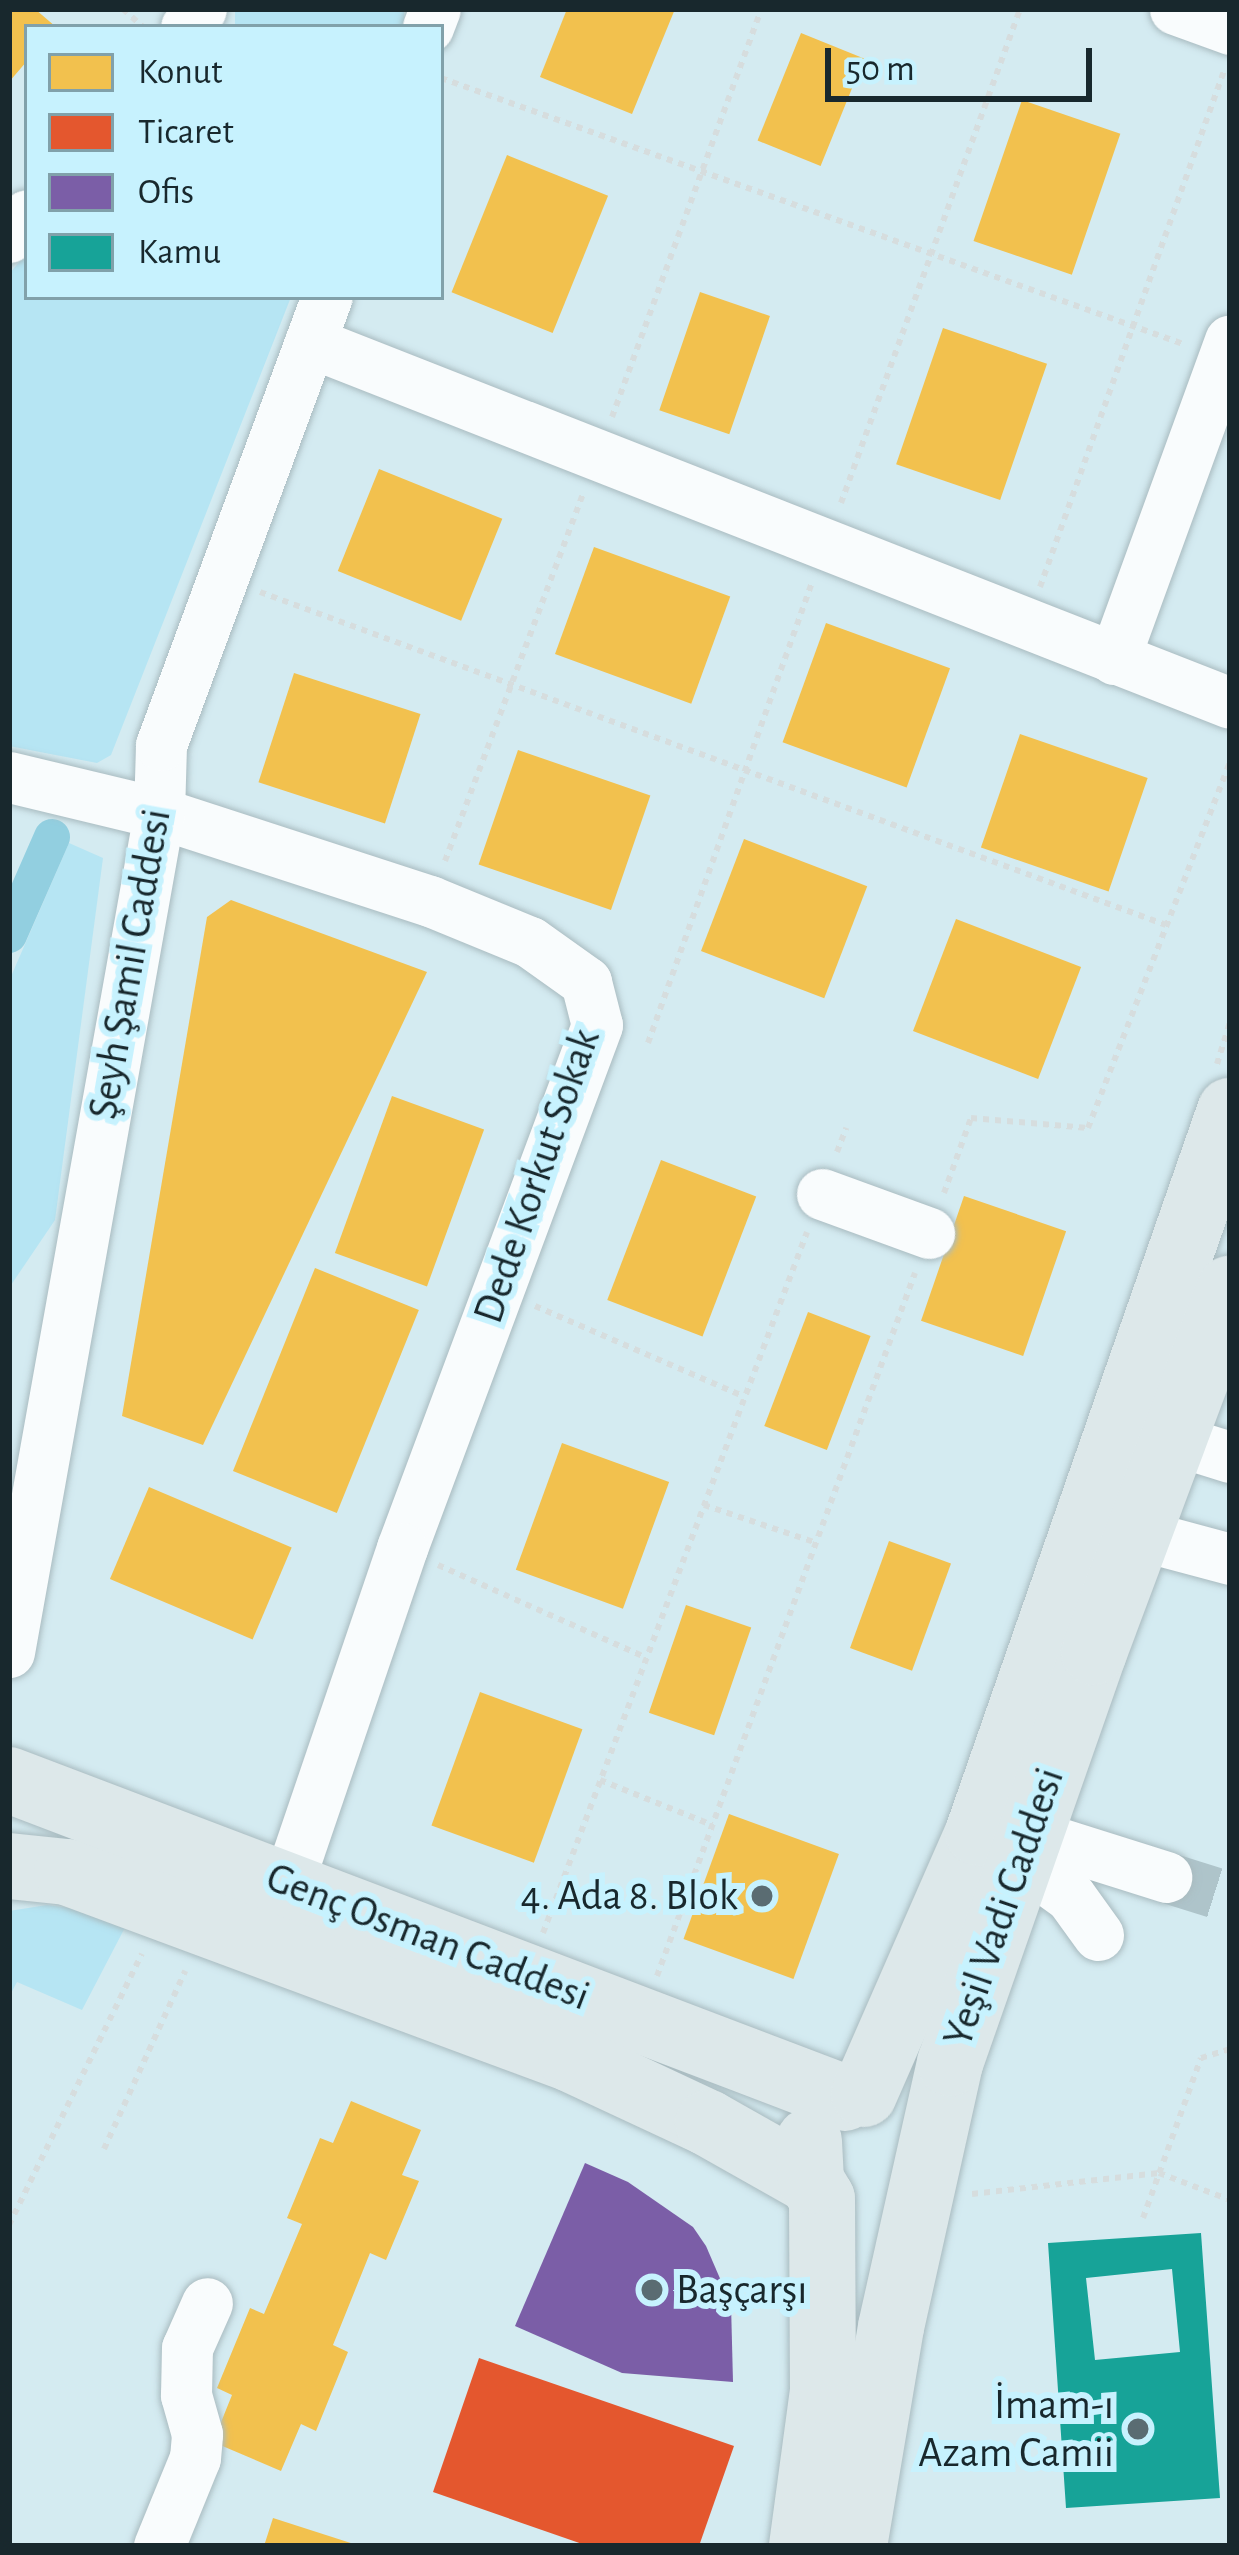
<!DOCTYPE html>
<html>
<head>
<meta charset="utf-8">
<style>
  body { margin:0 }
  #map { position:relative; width:1239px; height:2555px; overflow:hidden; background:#d4ebf1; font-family:"Alegreya Sans",sans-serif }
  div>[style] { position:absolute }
  .green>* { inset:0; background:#b6e5f3; transform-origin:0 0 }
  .homes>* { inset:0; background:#f2c14e; transform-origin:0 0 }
  .shops>* { inset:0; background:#e4572e }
  .offices>* { inset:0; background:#7b5ea7 }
  .public>* { inset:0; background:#17a398 }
  .canal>* { height:36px; margin:-18px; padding:0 18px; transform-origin:18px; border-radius:18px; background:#92cfe0 }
  .minor-tunnel>* { height:51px; margin-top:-25.5px; transform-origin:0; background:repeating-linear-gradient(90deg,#aec4ca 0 51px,transparent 0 77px) }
  .path>* { height:6px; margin-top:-3px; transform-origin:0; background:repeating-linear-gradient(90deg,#d6ddde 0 6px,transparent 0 12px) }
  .roads { filter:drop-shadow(0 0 3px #a9bbc0) drop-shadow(0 0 3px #a9bbc0) }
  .minor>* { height:51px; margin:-25.5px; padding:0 25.5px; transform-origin:25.5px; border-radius:25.5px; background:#f9fcfd }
  .major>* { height:66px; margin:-33px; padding:0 33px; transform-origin:33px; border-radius:33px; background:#dde8ea }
  .dots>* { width:33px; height:33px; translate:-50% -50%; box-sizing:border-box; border:6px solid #c7f2fe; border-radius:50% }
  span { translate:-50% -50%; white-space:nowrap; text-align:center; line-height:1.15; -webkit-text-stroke:12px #c7f2fe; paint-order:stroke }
  .street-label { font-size:42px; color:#18282d }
  .poi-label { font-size:42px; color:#18282d }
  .right { translate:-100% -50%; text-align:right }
  .left { translate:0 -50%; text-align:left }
  .frame { position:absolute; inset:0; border:12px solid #18282d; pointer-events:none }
  .legend { position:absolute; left:24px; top:24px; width:420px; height:276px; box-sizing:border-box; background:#c7f2fe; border:3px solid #81a1aa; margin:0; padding:15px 21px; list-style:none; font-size:36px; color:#18282d }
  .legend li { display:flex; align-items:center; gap:24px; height:60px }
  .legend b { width:60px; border:3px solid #81a1aa }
  .scale { position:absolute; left:825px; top:48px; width:267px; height:54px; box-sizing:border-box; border:6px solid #18282d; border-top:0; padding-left:15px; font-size:36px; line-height:42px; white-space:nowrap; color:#18282d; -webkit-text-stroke:9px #c7f2fe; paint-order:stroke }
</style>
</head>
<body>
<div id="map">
  <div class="green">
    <div style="left:235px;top:9px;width:169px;height:24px"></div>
    <div style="clip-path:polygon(27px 253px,27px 297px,291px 297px,111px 755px,97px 763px,9px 746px,9px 274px)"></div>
    <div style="clip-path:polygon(69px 843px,103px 858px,55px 1220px,9px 1288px,9px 981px)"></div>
    <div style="clip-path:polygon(47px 1905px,131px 1916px,82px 2010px,17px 1982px,9px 1997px,9px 1911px)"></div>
  </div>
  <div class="homes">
    <div style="clip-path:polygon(9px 9px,35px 9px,56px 27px,27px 27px,27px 61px,9px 82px)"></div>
    <div style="clip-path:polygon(567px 9px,675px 9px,632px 114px,540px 77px)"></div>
    <div style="left:801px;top:33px;width:68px;height:116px;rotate:22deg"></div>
    <div style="left:1022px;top:100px;width:104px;height:149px;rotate:19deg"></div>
    <div style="left:507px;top:155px;width:109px;height:148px;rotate:22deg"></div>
    <div style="left:700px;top:292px;width:74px;height:125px;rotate:19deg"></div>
    <div style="left:943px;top:328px;width:110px;height:144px;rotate:19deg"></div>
    <div style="left:379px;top:469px;width:133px;height:110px;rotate:22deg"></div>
    <div style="left:594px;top:547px;width:145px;height:114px;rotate:20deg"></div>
    <div style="left:826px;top:623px;width:132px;height:127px;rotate:20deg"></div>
    <div style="left:294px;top:673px;width:133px;height:115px;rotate:18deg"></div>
    <div style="left:1020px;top:734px;width:135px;height:120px;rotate:19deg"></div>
    <div style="left:518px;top:750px;width:140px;height:121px;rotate:19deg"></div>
    <div style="left:744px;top:839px;width:132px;height:120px;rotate:21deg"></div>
    <div style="clip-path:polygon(231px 900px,427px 972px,203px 1445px,122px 1416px,207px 917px)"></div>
    <div style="left:956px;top:919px;width:134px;height:120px;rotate:21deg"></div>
    <div style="left:392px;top:1096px;width:98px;height:167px;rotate:20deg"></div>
    <div style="left:661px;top:1160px;width:102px;height:150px;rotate:21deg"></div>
    <div style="left:964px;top:1196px;width:108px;height:132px;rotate:19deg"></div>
    <div style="left:315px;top:1268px;width:112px;height:219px;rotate:22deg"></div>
    <div style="left:808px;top:1312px;width:67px;height:122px;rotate:21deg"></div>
    <div style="left:562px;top:1443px;width:114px;height:135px;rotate:20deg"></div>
    <div style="left:149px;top:1487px;width:155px;height:100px;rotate:23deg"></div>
    <div style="left:889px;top:1541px;width:66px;height:114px;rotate:20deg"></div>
    <div style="left:686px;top:1605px;width:69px;height:114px;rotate:19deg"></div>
    <div style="left:480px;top:1692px;width:109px;height:142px;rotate:20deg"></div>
    <div style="left:729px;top:1814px;width:117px;height:133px;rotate:20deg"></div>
    <div style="clip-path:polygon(351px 2101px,421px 2130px,402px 2175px,419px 2181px,386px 2260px,370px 2253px,333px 2345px,348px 2352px,316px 2431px,301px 2424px,281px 2471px,213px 2442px,232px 2395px,217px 2388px,250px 2308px,264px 2314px,302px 2224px,287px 2218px,320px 2138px,333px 2143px)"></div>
    <div style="clip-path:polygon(273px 2518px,357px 2545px,357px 2546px,264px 2546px)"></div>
  </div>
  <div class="shops">
    <div style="clip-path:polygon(479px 2358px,734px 2446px,699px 2546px,588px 2546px,433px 2492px)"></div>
  </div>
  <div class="offices">
    <div style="clip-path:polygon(585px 2163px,628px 2182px,693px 2227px,706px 2246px,731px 2304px,733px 2382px,622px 2373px,515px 2326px)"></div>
  </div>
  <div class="public">
    <div style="clip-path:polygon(evenodd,1201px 2233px,1220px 2498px,1066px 2508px,1048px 2243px,1201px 2233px,1172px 2269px,1180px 2352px,1095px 2360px,1086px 2278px,1172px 2269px)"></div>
  </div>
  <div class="canal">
    <div style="left:9px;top:935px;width:107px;rotate:-66.3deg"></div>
  </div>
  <div class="minor-tunnel">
    <div style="left:1166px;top:1877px;width:67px;rotate:17.4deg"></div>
  </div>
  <div class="path">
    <div style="left:123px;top:9px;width:27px;rotate:42deg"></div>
    <div style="left:441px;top:78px;width:791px;rotate:19.72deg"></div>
    <div style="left:612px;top:417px;width:434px;rotate:-69.9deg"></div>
    <div style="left:841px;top:503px;width:525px;rotate:-70.08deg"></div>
    <div style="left:1040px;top:587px;width:551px;rotate:-70.38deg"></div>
    <div style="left:260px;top:592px;width:965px;rotate:20.18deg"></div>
    <div style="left:445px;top:861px;width:395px;rotate:-69.4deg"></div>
    <div style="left:648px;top:1043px;width:488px;rotate:-70.4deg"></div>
    <div style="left:1217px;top:1064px;width:44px;rotate:-72.8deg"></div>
    <div style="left:837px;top:1152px;width:26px;rotate:-69deg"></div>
    <div style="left:944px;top:1193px;width:80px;rotate:-70.2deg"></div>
    <div style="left:971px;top:1118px;width:117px;rotate:4.9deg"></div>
    <div style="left:1088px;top:1128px;width:393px;rotate:-68.8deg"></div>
    <div style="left:535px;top:1306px;width:227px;rotate:23.4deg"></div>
    <div style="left:704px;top:1505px;width:116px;rotate:18.6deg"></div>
    <div style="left:438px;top:1565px;width:227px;rotate:24deg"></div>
    <div style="left:600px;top:1780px;width:121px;rotate:21.9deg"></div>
    <div style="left:543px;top:1933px;width:749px;rotate:-69.36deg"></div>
    <div style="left:657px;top:1976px;width:749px;rotate:-69.85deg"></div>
    <div style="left:104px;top:2149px;width:196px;rotate:-65.5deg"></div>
    <div style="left:972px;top:2194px;width:188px;rotate:-6.4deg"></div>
    <div style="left:1159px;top:2173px;width:76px;rotate:20.8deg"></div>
    <div style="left:1143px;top:2218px;width:170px;rotate:-70.1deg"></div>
    <div style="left:1201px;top:2058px;width:30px;rotate:-17deg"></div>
    <div style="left:9px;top:2225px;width:302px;rotate:-63.9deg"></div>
  </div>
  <div class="roads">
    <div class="minor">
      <div style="left:1175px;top:9px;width:59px;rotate:20deg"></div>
      <div style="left:186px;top:27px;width:23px;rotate:-50deg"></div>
      <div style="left:428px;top:27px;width:19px;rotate:-69deg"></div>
      <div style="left:9px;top:237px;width:28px;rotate:-51deg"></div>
      <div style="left:310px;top:342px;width:988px;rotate:21.42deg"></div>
      <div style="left:1114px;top:659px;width:339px;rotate:-70deg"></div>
      <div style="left:9px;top:777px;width:154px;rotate:13.5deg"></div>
      <div style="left:159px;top:813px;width:285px;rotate:18deg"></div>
      <div style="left:430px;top:901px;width:108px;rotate:22.3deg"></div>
      <div style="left:530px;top:942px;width:69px;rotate:35.5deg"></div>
      <div style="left:586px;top:982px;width:44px;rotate:75.7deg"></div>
      <div style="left:597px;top:1025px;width:558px;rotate:110.45deg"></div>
      <div style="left:402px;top:1548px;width:354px;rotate:108.8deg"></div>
      <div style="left:822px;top:1194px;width:114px;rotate:20deg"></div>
      <div style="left:1172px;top:1439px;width:61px;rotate:17.2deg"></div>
      <div style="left:1137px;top:1534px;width:96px;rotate:15deg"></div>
      <div style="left:9px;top:1652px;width:852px;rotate:-79.86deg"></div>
      <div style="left:159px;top:813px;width:68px;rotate:-88.3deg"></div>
      <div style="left:161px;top:745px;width:478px;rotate:-69.7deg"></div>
      <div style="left:1030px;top:1834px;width:143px;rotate:17.5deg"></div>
      <div style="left:1017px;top:1871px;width:34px;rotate:17deg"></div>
      <div style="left:1049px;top:1881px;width:26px;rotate:36deg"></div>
      <div style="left:1070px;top:1896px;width:48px;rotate:54.3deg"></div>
      <div style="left:159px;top:2546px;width:95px;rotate:-67.8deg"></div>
      <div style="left:195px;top:2458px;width:24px;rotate:-85deg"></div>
      <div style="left:197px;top:2434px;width:41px;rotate:-105.8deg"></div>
      <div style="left:186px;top:2395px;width:47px;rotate:-88.8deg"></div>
      <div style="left:187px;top:2348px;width:49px;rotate:-66deg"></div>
    </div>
    <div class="major">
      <div style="left:9px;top:1780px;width:894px;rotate:20.83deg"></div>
      <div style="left:9px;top:1866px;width:58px;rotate:5.9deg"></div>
      <div style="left:67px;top:1872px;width:538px;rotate:20.36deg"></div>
      <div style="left:571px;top:2059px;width:151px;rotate:25deg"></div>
      <div style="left:708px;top:2123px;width:118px;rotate:29.4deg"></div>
      <div style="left:864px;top:2094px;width:285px;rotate:-66.4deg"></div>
      <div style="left:978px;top:1833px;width:765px;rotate:-70.76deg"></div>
      <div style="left:802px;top:2546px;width:156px;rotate:-82.3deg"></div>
      <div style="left:823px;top:2391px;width:192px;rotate:-90.3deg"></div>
      <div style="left:822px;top:2199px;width:21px;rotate:-121deg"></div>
      <div style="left:811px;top:2181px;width:40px;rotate:-92.9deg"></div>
      <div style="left:854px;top:2546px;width:222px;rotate:-80.4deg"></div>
      <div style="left:891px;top:2327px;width:271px;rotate:-77.4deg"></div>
      <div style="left:950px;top:2063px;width:435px;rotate:-70.7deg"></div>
      <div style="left:1094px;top:1652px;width:388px;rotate:-69.5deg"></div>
    </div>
  </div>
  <div class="dots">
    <div style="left:762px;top:1896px;background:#5a6c72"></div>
    <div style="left:652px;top:2290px;background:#5a6c72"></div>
    <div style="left:1138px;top:2429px;background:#5a6c72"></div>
  </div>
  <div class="street-label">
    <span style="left:130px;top:964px;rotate:-80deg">Şeyh Şamil Caddesi</span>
    <span style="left:537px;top:1176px;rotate:-71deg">Dede Korkut Sokak</span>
    <span style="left:1004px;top:1907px;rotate:-71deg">Yeşil Vadi Caddesi</span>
    <span style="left:428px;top:1937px;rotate:21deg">Genç Osman Caddesi</span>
  </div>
  <div class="poi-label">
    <span class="right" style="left:738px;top:1896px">4. Ada 8. Blok</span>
    <span class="left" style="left:676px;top:2290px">Başçarşı</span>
    <span class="right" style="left:1114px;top:2429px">İmam-ı<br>Azam Camii</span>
  </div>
  <div class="frame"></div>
  <ul class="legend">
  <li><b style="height:33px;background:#f2c14e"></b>Konut</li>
  <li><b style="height:33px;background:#e4572e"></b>Ticaret</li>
  <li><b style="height:33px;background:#7b5ea7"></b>Ofis</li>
  <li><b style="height:33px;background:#17a398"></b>Kamu</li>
  </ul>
  <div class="scale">50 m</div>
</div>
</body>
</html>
